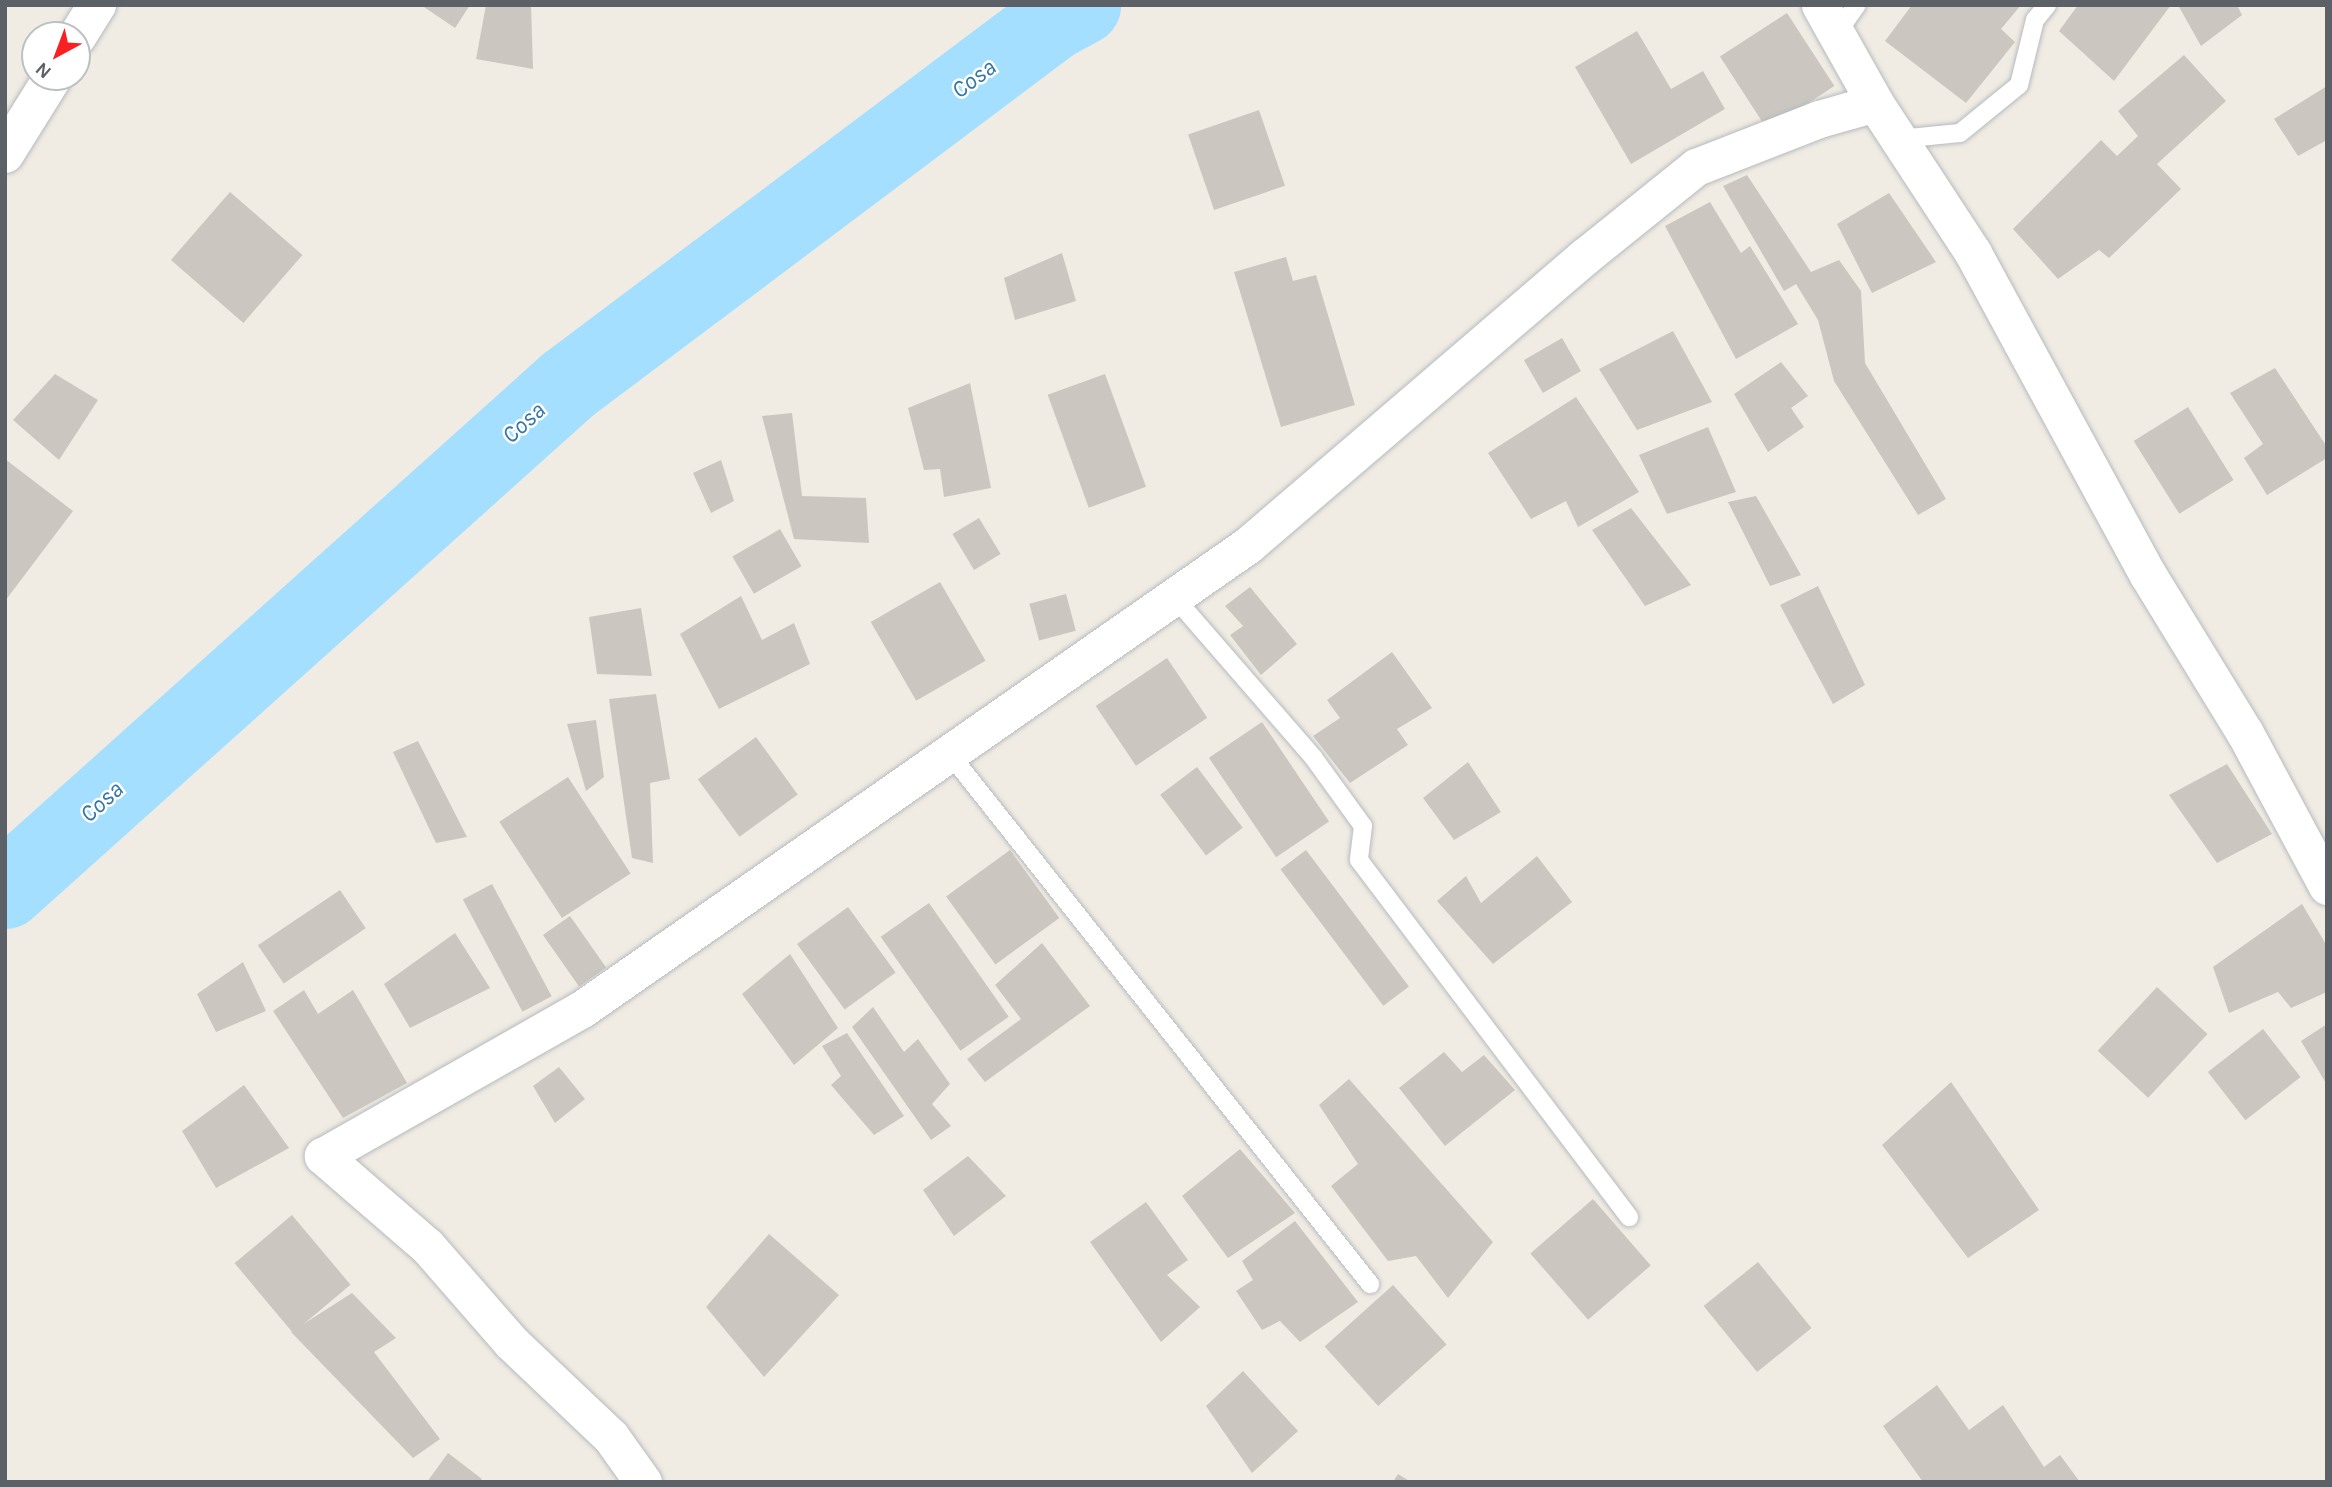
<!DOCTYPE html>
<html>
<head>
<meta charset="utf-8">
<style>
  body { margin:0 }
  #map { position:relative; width:2332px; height:1487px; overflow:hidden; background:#f0ece3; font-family:Karla,sans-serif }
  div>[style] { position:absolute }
  .river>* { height:79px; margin:-39.5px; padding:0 39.5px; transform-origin:39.5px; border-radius:39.5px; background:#a4dfff }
  .building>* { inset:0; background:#cbc7c0; transform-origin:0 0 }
  .roads { filter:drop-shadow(0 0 2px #b6babf) drop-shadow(0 0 2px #b6babf) }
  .service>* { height:18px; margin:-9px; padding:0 9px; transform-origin:9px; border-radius:9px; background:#fff }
  .minor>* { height:37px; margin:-18.5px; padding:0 18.5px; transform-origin:18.5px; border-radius:18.5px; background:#fff }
  .tertiary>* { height:38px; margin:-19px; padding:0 19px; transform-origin:19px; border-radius:19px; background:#fff }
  span { translate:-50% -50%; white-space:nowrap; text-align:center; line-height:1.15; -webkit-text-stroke:5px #fff; paint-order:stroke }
  .water-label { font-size:24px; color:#3376a8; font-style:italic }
  .frame { position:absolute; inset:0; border:7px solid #5b6166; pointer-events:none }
  .north { position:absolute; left:21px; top:21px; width:70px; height:70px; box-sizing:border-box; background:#fff; border:2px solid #bdc0c2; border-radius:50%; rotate:221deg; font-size:19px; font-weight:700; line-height:28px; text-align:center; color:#5b6166 }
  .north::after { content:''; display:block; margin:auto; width:24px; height:32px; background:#f92022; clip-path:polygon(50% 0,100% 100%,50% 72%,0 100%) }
</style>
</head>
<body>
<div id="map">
  <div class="river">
    <div style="left:5px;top:889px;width:756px;rotate:-41.89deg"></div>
    <div style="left:568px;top:384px;width:606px;rotate:-36.89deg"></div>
    <div style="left:1053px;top:20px;width:32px;rotate:-28deg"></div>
  </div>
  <div class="building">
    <div style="clip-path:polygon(421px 5px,470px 5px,455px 28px)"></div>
    <div style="clip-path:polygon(486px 5px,531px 5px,533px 69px,476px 59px)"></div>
    <div style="clip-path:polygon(1912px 5px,2021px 5px,2001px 29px,2015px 42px,1966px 103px,1885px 41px)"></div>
    <div style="clip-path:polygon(2078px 5px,2171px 5px,2114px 81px,2059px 31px)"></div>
    <div style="clip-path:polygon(2178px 5px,2237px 5px,2242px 15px,2201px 46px)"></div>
    <div style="left:1787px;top:13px;width:87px;height:80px;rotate:57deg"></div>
    <div style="clip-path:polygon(1637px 31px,1671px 89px,1703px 71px,1725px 109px,1631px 164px,1575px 67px)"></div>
    <div style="clip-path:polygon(2184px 55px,2226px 101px,2157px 164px,2181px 189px,2109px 258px,2099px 250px,2058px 279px,2013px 229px,2101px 140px,2117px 156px,2138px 136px,2118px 111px)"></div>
    <div style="clip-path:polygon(2327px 86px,2327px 140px,2298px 156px,2274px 119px)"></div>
    <div style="left:1259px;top:110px;width:80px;height:75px;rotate:71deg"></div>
    <div style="clip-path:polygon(1747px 175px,1811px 272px,1839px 260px,1861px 291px,1865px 363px,1946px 499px,1918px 515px,1834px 381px,1818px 320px,1796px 284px,1784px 291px,1723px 186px)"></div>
    <div style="left:230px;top:192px;width:96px;height:90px;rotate:41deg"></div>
    <div style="clip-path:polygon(1889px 193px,1936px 262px,1872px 293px,1837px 224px)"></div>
    <div style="clip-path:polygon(1710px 202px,1741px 253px,1750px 246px,1798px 324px,1736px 359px,1665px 226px)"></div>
    <div style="clip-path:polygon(1062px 253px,1076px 301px,1015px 320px,1004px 278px)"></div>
    <div style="clip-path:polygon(1286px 257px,1293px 281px,1316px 275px,1355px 405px,1281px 427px,1234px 272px)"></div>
    <div style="clip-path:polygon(1673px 331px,1712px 402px,1637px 430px,1599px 369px)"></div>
    <div style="left:1562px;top:338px;width:38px;height:44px;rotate:60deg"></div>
    <div style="clip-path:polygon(1781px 362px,1808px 396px,1791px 408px,1804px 427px,1768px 452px,1734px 394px)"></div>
    <div style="clip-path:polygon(2275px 368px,2327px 447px,2327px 458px,2267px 495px,2244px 458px,2263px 444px,2230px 393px)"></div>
    <div style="clip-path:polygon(55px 374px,98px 400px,59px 460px,13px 420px)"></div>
    <div style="left:1105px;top:374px;width:120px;height:61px;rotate:70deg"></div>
    <div style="clip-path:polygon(970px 383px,991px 488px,944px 497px,940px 469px,924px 470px,908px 408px)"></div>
    <div style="clip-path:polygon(1576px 397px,1639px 492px,1578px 527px,1566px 501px,1531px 519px,1488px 453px)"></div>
    <div style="left:2188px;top:407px;width:86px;height:64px;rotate:58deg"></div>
    <div style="clip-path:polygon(792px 413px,802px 496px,866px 498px,869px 543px,794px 539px,762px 416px)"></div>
    <div style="clip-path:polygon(1708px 427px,1736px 492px,1667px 514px,1639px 455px)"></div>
    <div style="clip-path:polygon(5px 459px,73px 511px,5px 601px)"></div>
    <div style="clip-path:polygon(721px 460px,734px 501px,711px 513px,693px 473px)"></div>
    <div style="clip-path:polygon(1756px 496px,1801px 575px,1770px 586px,1728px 502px)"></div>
    <div style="clip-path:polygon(1631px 508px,1691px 585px,1645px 606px,1592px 530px)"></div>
    <div style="left:979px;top:518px;width:42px;height:31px;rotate:59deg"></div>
    <div style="left:780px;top:529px;width:43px;height:55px;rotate:60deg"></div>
    <div style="left:940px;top:582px;width:91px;height:80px;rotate:60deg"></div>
    <div style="clip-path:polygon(1818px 586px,1865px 685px,1833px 704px,1780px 605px)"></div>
    <div style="clip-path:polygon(1250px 587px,1297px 644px,1261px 675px,1230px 635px,1243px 626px,1225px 606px)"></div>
    <div style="left:1066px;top:594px;width:38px;height:38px;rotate:75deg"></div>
    <div style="clip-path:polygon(741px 596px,762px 640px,794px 623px,810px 664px,719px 709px,680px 634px)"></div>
    <div style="clip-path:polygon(641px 608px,652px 676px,597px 674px,589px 617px)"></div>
    <div style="clip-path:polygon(1392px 652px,1432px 708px,1397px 729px,1408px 745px,1350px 783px,1313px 736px,1340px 718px,1327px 700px)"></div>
    <div style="left:1167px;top:658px;width:72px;height:86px;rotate:56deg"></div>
    <div style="clip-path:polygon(656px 694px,670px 779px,650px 783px,653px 863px,632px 858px,609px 699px)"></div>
    <div style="clip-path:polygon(596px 720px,604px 777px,586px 791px,567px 724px)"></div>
    <div style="left:1262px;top:722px;width:120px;height:64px;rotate:56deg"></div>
    <div style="left:756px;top:737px;width:71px;height:72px;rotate:54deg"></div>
    <div style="clip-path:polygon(418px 741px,467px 837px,436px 843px,393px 752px)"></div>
    <div style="clip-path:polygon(1468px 762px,1501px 812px,1454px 840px,1423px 798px)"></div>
    <div style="clip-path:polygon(2227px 764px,2272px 834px,2217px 863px,2169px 795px)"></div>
    <div style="left:1197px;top:767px;width:76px;height:46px;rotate:53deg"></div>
    <div style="left:568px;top:777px;width:115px;height:82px;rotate:57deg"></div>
    <div style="left:1010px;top:850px;width:84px;height:79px;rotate:54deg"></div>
    <div style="left:1306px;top:850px;width:171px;height:32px;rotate:53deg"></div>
    <div style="clip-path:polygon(1537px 856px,1572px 902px,1493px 964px,1437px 901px,1466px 876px,1481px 903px)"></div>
    <div style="left:492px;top:884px;width:127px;height:33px;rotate:62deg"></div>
    <div style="left:340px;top:890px;width:46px;height:99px;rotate:56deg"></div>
    <div style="left:929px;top:903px;width:139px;height:59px;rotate:55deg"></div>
    <div style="clip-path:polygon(2302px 904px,2327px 946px,2327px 992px,2291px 1008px,2278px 992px,2229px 1013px,2213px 967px)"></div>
    <div style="left:848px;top:907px;width:81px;height:63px;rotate:54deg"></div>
    <div style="left:570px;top:916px;width:63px;height:33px;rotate:55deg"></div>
    <div style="clip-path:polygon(455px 933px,490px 988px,410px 1028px,384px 984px)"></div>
    <div style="clip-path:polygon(1042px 943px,1090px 1006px,985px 1082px,967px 1059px,1021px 1019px,995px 985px)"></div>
    <div style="clip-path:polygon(790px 954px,838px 1028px,794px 1065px,742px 994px)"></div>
    <div style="clip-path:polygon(243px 962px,266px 1011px,216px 1032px,197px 994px)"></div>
    <div style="left:2157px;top:987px;width:69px;height:87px;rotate:43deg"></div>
    <div style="clip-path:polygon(304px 990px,318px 1014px,353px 990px,407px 1083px,343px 1118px,273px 1011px)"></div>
    <div style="clip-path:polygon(873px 1007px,904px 1052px,918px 1039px,950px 1084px,932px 1104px,951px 1126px,931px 1140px,852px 1027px)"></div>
    <div style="clip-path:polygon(2327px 1024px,2327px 1085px,2301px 1041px)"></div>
    <div style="left:2263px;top:1029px;width:61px;height:70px;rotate:52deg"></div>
    <div style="clip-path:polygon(847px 1033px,904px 1116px,874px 1135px,831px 1085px,841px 1076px,822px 1046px)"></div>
    <div style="clip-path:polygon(1444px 1052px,1462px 1072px,1484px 1055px,1515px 1090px,1445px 1146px,1399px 1088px)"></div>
    <div style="clip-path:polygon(559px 1067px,585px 1099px,555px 1123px,533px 1086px)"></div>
    <div style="clip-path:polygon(1349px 1079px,1493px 1242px,1448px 1298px,1416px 1256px,1388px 1261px,1331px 1186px,1358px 1164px,1319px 1105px)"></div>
    <div style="clip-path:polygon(1951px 1082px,2039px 1210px,1968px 1258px,1882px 1145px)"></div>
    <div style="clip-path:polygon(244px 1085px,289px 1148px,216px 1188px,182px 1131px)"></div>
    <div style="clip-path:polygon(1240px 1149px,1295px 1213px,1228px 1258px,1182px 1196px)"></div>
    <div style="clip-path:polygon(968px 1156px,1006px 1196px,954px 1236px,923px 1190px)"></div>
    <div style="left:1593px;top:1199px;width:88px;height:83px;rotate:49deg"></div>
    <div style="clip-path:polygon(1146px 1202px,1188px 1260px,1167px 1275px,1200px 1307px,1161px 1342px,1090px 1242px)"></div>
    <div style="left:292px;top:1215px;width:91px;height:75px;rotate:50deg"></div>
    <div style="clip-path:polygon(1295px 1221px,1358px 1302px,1300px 1342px,1280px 1321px,1262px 1330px,1236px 1291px,1253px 1280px,1242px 1261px)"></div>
    <div style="clip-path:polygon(769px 1234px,839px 1295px,764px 1377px,706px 1307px)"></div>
    <div style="left:1758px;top:1262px;width:85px;height:70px;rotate:51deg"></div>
    <div style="left:1393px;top:1285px;width:80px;height:92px;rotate:48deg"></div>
    <div style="clip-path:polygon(352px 1293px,396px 1338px,374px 1352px,440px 1439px,413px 1458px,291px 1332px)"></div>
    <div style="clip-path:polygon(1243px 1371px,1298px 1431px,1252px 1473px,1206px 1406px)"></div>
    <div style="clip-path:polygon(1937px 1385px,1969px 1430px,2003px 1405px,2044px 1467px,2060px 1455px,2080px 1482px,1923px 1482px,1883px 1426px)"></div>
    <div style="clip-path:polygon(448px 1453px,482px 1479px,479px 1482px,427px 1482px)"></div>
    <div style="clip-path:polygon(1398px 1474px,1411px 1482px,1393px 1482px)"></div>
  </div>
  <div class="roads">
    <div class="service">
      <div style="left:1835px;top:36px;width:38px;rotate:-55deg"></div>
      <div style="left:1899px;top:139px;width:61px;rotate:-5.6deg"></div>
      <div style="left:1960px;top:133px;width:76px;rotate:-39.1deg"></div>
      <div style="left:2019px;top:85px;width:67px;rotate:-76.2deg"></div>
      <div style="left:2035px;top:20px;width:19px;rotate:-51deg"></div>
      <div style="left:1174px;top:597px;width:212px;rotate:49deg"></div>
      <div style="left:1313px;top:757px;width:85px;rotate:54.1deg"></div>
      <div style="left:1363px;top:826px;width:34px;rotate:97deg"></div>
      <div style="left:1359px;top:860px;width:448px;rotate:52.9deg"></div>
      <div style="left:949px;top:753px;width:678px;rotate:51.59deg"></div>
    </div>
    <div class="minor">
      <div style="left:1820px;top:5px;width:112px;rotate:60.7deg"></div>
      <div style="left:643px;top:1482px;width:55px;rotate:-125.4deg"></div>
      <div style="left:611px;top:1437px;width:139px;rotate:-136.5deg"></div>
      <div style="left:510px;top:1341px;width:126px;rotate:-131.1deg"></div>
      <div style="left:427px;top:1246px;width:138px;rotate:-139.1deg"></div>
      <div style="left:323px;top:1156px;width:298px;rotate:-29.6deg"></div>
      <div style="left:582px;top:1009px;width:812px;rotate:-34.86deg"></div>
      <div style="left:1248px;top:545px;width:443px;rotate:-40.6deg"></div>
      <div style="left:1584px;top:257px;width:144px;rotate:-38.8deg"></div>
      <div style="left:1696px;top:167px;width:132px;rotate:-21.3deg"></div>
      <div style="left:1819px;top:119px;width:58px;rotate:-15.9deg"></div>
      <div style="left:1875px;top:103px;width:179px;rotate:56.8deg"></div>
      <div style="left:1973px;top:253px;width:366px;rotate:61.5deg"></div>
      <div style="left:2148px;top:575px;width:185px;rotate:58.5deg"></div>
      <div style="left:2245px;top:733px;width:174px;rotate:61.8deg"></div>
    </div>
    <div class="tertiary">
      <div style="left:77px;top:37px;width:38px;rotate:-58deg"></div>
      <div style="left:5px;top:154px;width:91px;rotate:-58.1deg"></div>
    </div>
  </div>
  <div class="water-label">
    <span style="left:974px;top:79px;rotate:-37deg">Cosa</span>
    <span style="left:524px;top:423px;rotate:-42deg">Cosa</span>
    <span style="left:102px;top:802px;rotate:-42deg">Cosa</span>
  </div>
  <div class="frame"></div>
  <div class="north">N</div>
</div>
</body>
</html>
